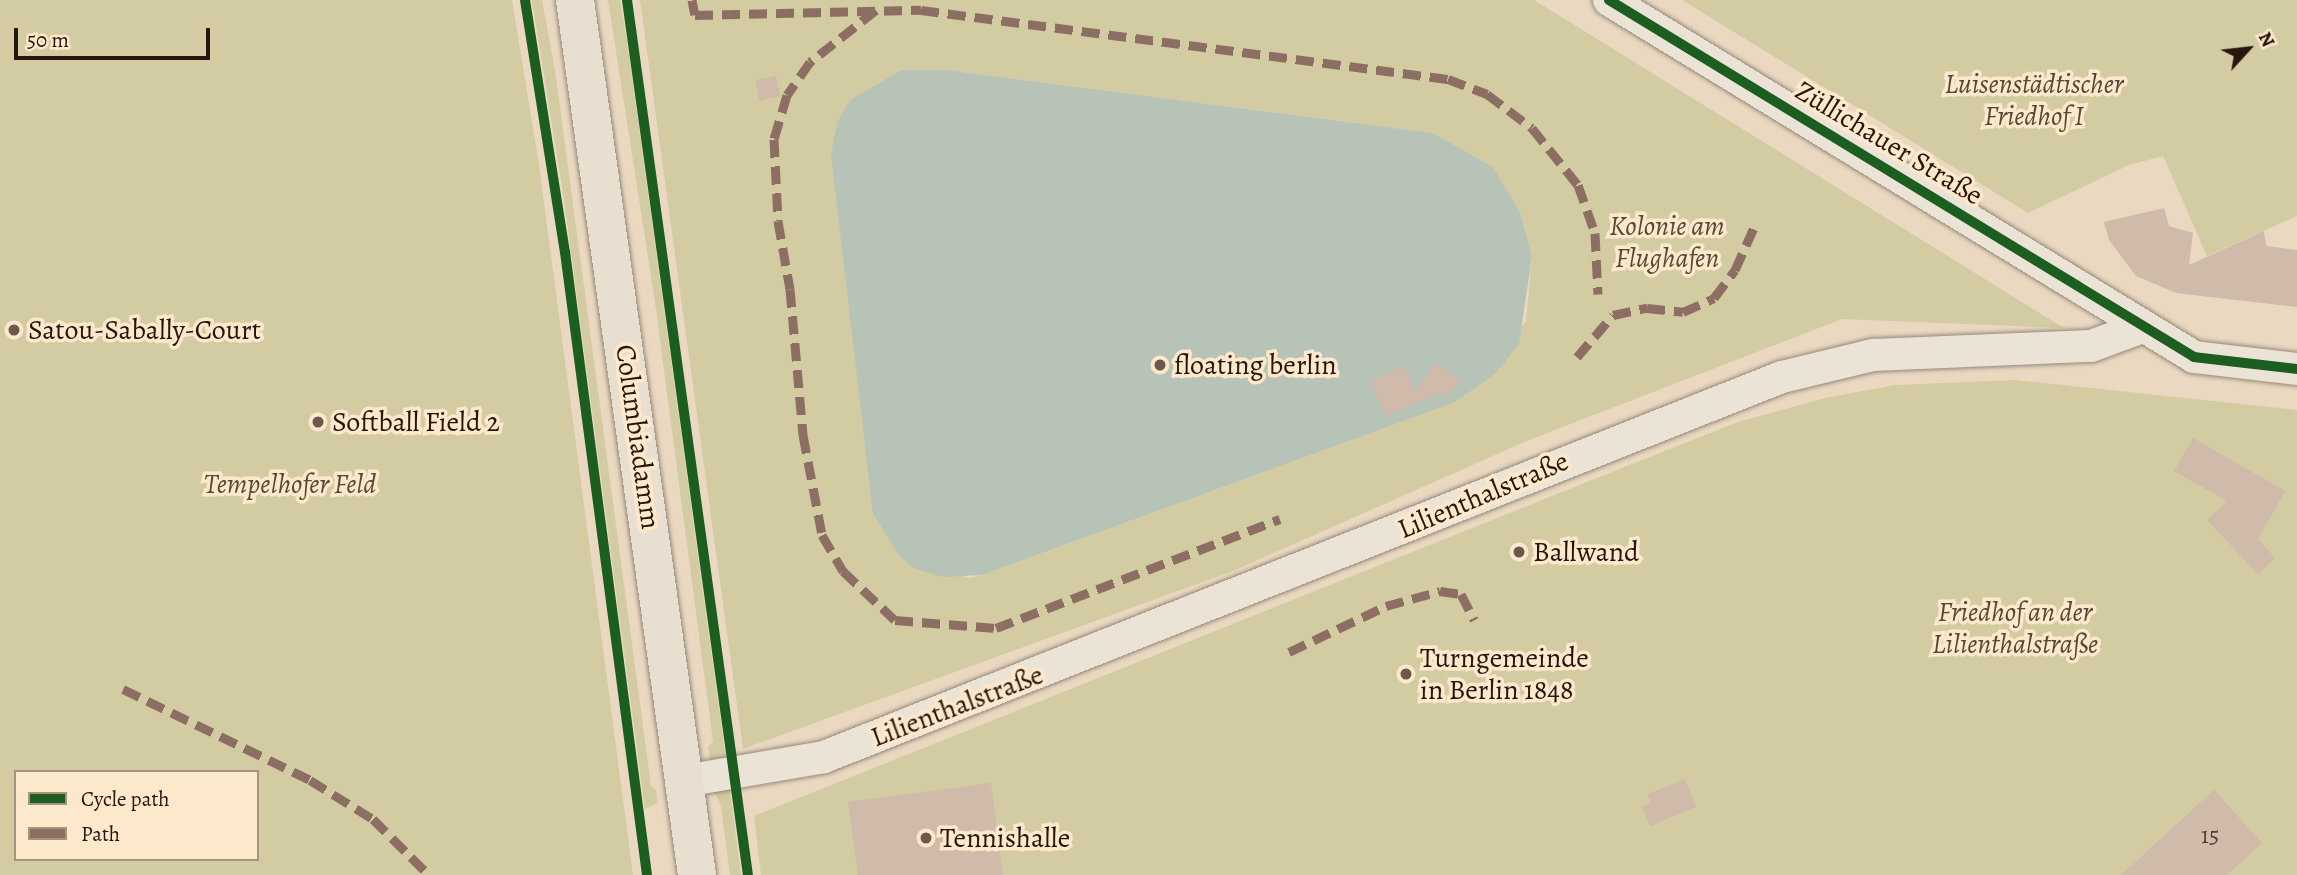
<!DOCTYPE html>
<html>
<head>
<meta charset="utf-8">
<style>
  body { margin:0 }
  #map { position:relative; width:2297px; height:875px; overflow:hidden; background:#ead8c0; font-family:Alegreya,serif }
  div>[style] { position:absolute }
  .green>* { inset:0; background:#d3cba2 }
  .water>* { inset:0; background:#b6c3b6 }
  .building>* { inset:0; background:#d0baa9; transform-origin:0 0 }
  .roads { filter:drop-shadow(0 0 2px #95897b) drop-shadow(0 0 2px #95897b) }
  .minor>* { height:32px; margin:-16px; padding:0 16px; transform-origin:16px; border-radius:16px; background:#ece3d7 }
  .major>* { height:38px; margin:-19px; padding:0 19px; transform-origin:19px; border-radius:19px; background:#e9dfd0 }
  .quiet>* { height:9px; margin-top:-4.5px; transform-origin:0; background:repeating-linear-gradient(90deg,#8d6e63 0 18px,transparent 0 27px) }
  .cycleway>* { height:10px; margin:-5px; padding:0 5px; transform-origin:5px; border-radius:5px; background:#1b5e20 }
  .dots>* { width:19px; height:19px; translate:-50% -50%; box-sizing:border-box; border:4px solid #fce8cb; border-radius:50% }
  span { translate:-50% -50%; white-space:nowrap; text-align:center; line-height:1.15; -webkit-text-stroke:7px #fce8cb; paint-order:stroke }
  .number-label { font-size:24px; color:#523e35 }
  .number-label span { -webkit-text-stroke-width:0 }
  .park-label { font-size:28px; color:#564833; font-style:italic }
  .street-label { font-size:28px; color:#28150e }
  .poi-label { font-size:28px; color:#28150e }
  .left { translate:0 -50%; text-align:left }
  .legend { position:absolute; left:14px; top:770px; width:245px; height:91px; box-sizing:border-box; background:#fce8cb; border:2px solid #a7947f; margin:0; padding:9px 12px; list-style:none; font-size:21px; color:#28150e }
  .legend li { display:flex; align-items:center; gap:14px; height:35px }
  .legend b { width:35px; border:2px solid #a7947f }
  .north { position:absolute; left:2213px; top:14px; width:70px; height:70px; -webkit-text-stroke:5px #fce8cb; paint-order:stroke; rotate:63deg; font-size:19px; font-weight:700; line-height:28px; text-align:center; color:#28150e }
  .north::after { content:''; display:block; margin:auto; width:24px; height:32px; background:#28150e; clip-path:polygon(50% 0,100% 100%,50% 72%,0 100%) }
  .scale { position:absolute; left:14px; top:28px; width:196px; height:32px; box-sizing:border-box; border:4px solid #28150e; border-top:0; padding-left:9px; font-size:21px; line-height:24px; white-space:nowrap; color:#28150e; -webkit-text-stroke:5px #fce8cb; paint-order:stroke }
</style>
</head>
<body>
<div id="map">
  <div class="green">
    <div style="clip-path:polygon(evenodd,0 0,512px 0,539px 165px,633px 875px,0 875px,0 0,16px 772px,257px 772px,257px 859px,16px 859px,16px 772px)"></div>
    <div style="clip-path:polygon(532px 0,542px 0,555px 70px,651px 786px,656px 790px,658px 803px,645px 809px,564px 199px)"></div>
    <div style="clip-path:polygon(608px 0,620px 0,627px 41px,726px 760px,710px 759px,708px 747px,713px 741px,655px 302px)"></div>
    <div style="clip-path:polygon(evenodd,640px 0,1534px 0,2064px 328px,1842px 319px,1529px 440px,1233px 571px,743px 749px,640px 0,946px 70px,1433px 133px,1493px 167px,1520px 212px,1532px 256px,1526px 322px,1453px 403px,982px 575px,970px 578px,900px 557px,873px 514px,946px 70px)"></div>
    <div style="clip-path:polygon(1682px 0,2297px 0,2297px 216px,2207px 256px,2163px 156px,2129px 165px,2028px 213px)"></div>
    <div style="clip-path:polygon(2016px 380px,2297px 410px,2297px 875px,761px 875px,754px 816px,1622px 468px,1738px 422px,1825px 398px,1895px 385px)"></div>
    <div style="clip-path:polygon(729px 784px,741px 875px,730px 875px,721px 807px,714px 790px)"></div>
  </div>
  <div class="water">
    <div style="clip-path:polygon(902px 70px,946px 70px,1433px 133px,1493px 167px,1520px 212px,1532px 256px,1519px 344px,1495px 374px,1453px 403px,982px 575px,944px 577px,916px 569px,900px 557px,873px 514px,831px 154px,838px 121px,850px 100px)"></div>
  </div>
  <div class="building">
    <div style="left:776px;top:76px;width:21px;height:21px;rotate:79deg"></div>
    <div style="clip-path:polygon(2164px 208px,2169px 226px,2193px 233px,2189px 265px,2264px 231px,2266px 246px,2297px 250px,2297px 307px,2176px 293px,2136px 276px,2109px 240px,2104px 222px)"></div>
    <div style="clip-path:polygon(1436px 363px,1460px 381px,1447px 397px,1440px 392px,1386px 416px,1370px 381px,1404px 366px,1415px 391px)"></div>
    <div style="clip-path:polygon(2193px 438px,2285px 491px,2258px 539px,2275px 558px,2258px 574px,2207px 520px,2227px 501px,2174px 471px)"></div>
    <div style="clip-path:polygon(1685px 779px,1696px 807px,1650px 826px,1642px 806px,1651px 803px,1648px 794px)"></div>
    <div style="clip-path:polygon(991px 783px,1003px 875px,858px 875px,848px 802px)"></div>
    <div style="clip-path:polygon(2214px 790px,2262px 843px,2227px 875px,2121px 875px)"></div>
  </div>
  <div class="roads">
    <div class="minor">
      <div style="left:1609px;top:0;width:685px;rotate:31.39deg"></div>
      <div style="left:2194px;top:357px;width:104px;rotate:6.6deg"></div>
      <div style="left:684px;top:781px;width:142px;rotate:-9.7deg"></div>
      <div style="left:824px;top:757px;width:1031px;rotate:-21.64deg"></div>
      <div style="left:1782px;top:377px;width:94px;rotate:-13.6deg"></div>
      <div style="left:1873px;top:355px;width:218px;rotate:-2.4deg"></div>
      <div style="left:2091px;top:346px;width:55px;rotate:-20.1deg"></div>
    </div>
    <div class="major">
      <div style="left:575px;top:0;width:883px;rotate:82.06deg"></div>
    </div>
  </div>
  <div class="quiet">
    <div style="left:692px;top:0;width:15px;rotate:79deg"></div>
    <div style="left:695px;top:15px;width:226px;rotate:-1.3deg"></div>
    <div style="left:921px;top:10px;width:531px;rotate:7.46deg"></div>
    <div style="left:1448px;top:79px;width:42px;rotate:21deg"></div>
    <div style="left:1487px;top:94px;width:56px;rotate:37.1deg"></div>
    <div style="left:1532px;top:128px;width:73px;rotate:51.1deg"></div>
    <div style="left:1578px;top:185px;width:51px;rotate:70.5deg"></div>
    <div style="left:1595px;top:233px;width:61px;rotate:87.2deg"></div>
    <div style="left:876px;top:10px;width:84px;rotate:141.8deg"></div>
    <div style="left:810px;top:62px;width:40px;rotate:124.9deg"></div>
    <div style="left:787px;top:95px;width:46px;rotate:106.5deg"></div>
    <div style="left:774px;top:139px;width:82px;rotate:87.2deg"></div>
    <div style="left:778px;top:221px;width:69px;rotate:80deg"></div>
    <div style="left:790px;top:289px;width:147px;rotate:84.9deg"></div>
    <div style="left:803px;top:435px;width:102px;rotate:79.2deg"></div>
    <div style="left:822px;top:535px;width:42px;rotate:59.7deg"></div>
    <div style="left:843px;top:571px;width:71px;rotate:43.3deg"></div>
    <div style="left:895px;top:620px;width:101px;rotate:4.5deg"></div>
    <div style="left:996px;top:628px;width:304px;rotate:-21deg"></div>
    <div style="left:1577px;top:357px;width:55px;rotate:-49.4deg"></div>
    <div style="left:1613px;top:315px;width:35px;rotate:-12deg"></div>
    <div style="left:1647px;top:308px;width:36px;rotate:6deg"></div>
    <div style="left:1683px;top:312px;width:34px;rotate:-24deg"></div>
    <div style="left:1714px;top:298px;width:35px;rotate:-53deg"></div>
    <div style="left:1735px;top:270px;width:51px;rotate:-65.9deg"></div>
    <div style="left:1289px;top:652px;width:107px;rotate:-25.4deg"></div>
    <div style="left:1386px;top:606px;width:56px;rotate:-15.5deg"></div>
    <div style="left:1440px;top:591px;width:21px;rotate:8deg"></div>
    <div style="left:1461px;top:594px;width:29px;rotate:63deg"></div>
    <div style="left:123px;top:689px;width:208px;rotate:25.9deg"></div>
    <div style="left:310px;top:780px;width:74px;rotate:31.8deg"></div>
    <div style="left:373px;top:819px;width:79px;rotate:45deg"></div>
  </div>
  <div class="cycleway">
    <div style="left:525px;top:0;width:255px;rotate:81deg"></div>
    <div style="left:565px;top:252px;width:628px;rotate:82.5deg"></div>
    <div style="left:627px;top:0;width:883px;rotate:82.13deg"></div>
    <div style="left:1609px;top:0;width:685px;rotate:31.39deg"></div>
    <div style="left:2194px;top:357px;width:104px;rotate:6.6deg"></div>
  </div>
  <div class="dots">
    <div style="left:14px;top:330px;background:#6c594c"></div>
    <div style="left:1160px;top:365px;background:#6c594c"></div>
    <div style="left:318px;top:422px;background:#6c594c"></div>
    <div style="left:1519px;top:552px;background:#6c594c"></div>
    <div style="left:1406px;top:674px;background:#6c594c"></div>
    <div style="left:926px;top:838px;background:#6c594c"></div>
  </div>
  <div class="number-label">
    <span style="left:2210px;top:836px">15</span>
  </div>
  <div class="park-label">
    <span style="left:2034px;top:100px">Luisenstädtischer<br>Friedhof I</span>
    <span style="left:1667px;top:242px">Kolonie am<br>Flughafen</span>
    <span style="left:290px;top:484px">Tempelhofer Feld</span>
    <span style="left:2015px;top:628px">Friedhof an der<br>Lilienthalstraße</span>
  </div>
  <div class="street-label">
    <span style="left:1889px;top:143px;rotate:31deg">Züllichauer Straße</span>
    <span style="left:638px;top:437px;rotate:82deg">Columbiadamm</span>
    <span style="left:1483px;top:495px;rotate:-23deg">Lilienthalstraße</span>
    <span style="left:957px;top:706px;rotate:-21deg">Lilienthalstraße</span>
  </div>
  <div class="poi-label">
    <span class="left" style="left:28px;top:330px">Satou-Sabally-Court</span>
    <span class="left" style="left:1174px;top:365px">floating berlin</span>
    <span class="left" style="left:332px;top:422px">Softball Field 2</span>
    <span class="left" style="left:1533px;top:552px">Ballwand</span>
    <span class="left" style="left:1420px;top:674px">Turngemeinde<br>in Berlin 1848</span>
    <span class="left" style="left:940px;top:838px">Tennishalle</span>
  </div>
  <ul class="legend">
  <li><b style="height:9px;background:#1b5e20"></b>Cycle path</li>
  <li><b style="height:9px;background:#8d6e63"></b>Path</li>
  </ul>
  <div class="north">N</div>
  <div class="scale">50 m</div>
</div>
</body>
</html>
